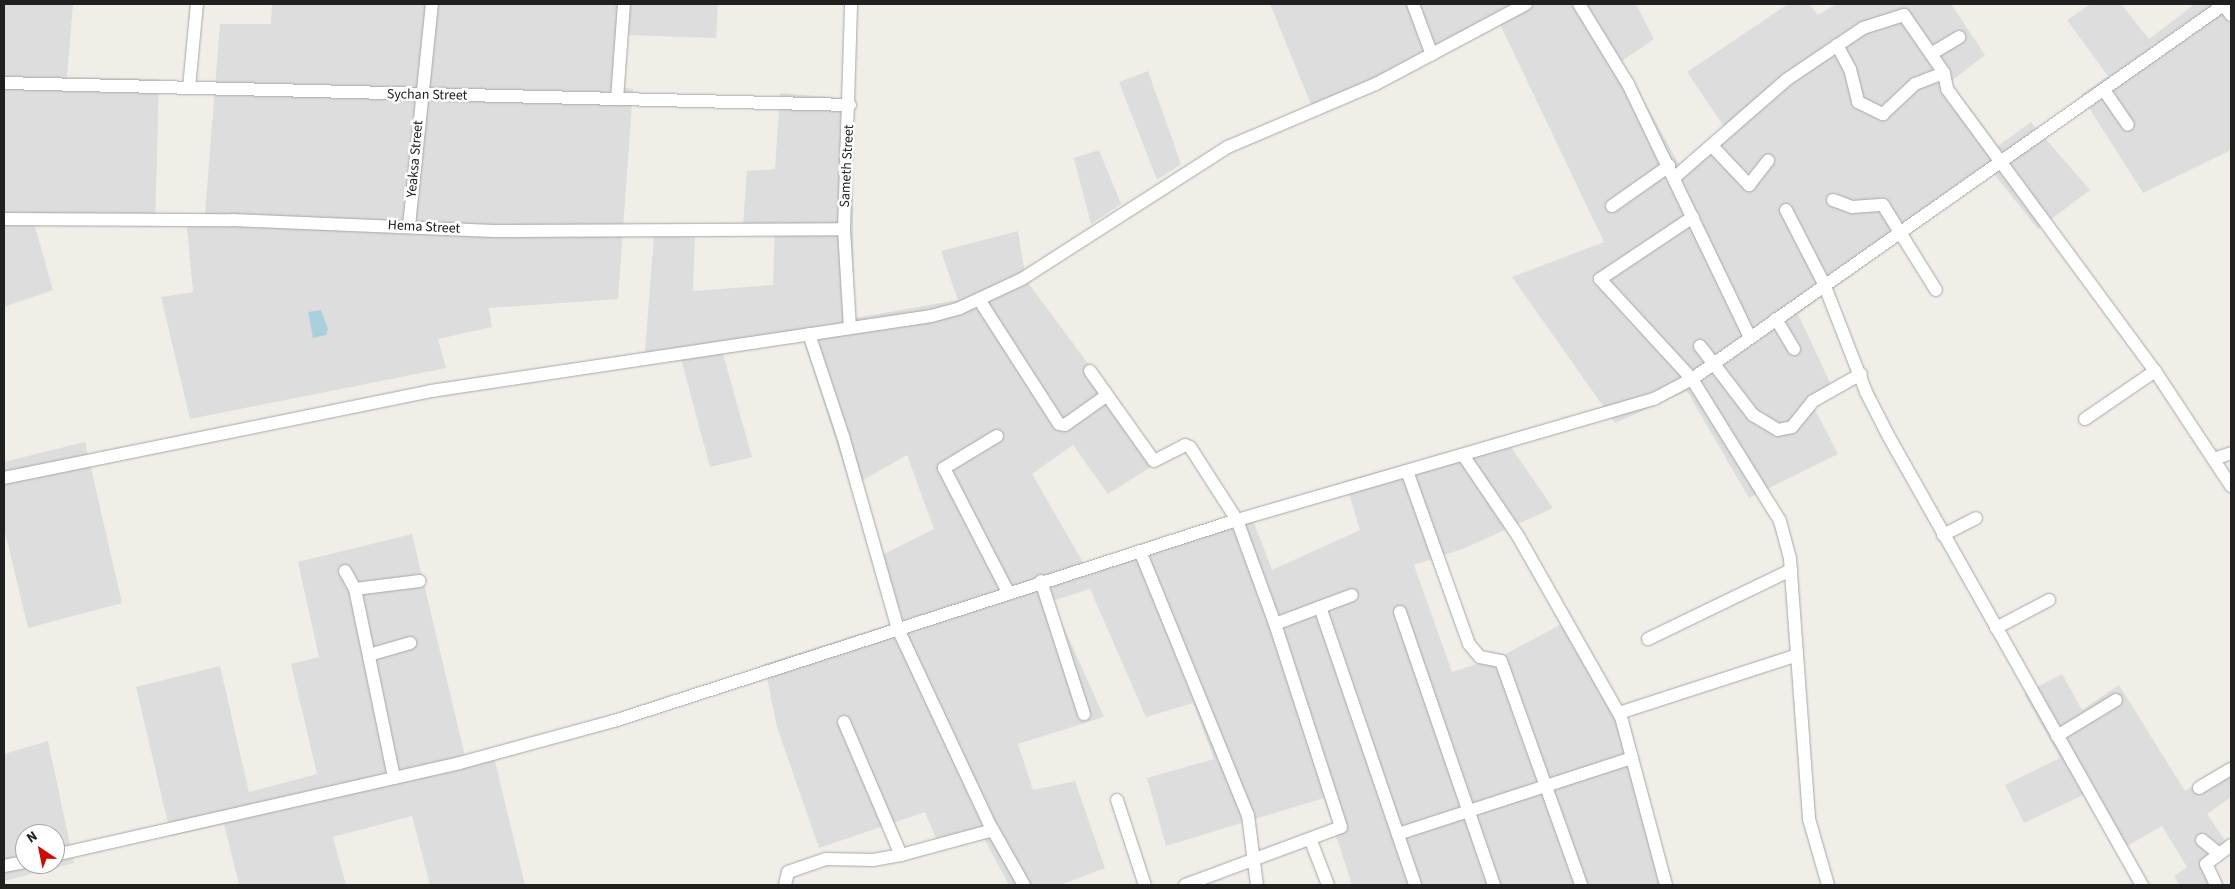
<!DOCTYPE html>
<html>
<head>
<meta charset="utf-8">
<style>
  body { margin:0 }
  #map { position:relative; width:2235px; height:889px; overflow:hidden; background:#f1eee7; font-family:"Source Sans 3",sans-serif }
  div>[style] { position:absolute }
  .residential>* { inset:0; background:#dedddd }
  .water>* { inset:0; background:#a9d0dd }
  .roads { filter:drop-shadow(0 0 1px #a7a7a7) drop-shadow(0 0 1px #a7a7a7) }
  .minor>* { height:12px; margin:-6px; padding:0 6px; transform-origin:6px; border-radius:6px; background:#fff }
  span { translate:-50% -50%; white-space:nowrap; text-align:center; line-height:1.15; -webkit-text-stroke:5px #fff; paint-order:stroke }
  .street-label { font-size:14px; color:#202020 }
  .frame { position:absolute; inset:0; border:5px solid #202020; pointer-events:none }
  .north { position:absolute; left:15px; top:824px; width:50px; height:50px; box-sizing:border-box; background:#fff; border:1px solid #a6a6a6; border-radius:50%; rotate:326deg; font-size:14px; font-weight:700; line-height:20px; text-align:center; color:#202020 }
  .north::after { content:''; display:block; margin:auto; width:18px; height:22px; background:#ce0a03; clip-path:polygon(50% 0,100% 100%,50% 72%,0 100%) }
</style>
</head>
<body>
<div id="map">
  <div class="residential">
    <div style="clip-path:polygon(4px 4px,73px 4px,67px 77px,159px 79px,155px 227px,34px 223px,53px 290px,4px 307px)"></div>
    <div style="clip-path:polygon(272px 4px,718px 4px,716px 38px,626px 35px,622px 87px,633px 89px,618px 299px,489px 308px,492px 327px,438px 339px,446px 368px,190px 419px,161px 297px,193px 292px,187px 227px,204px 227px,220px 24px,271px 24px)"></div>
    <div style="clip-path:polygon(1270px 4px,1636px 4px,1654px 39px,1622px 61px,1680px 166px,1729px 134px,1687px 72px,1788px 4px,1809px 4px,1818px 15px,1836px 4px,1951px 4px,1985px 55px,1950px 82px,1998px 146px,2031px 122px,2090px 190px,2038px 229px,1993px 173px,1798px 314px,1832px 387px,1810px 400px,1838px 454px,1749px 498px,1687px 391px,1615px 423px,1512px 277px,1604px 242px,1498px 20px,1315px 114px)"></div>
    <div style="clip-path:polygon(2091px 4px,2121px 4px,2149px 39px,2195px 4px,2231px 4px,2231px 150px,2143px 193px,2081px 95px,2108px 76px,2067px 20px)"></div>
    <div style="clip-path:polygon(1148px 71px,1181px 164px,1157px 180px,1119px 82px)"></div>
    <div style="clip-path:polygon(780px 93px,852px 99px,854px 318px,958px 300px,941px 251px,1018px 231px,1026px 280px,1106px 388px,1154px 465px,1108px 494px,1073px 445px,1032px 474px,1084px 564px,1249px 510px,1272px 570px,1360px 530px,1345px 481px,1504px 437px,1553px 508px,1465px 548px,1414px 565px,1452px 672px,1502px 656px,1569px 620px,1631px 728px,1669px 885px,1352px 885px,1324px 798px,1166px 846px,1147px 778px,1214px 759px,1193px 703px,1146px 717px,1090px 589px,1052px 601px,1104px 717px,1018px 744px,1033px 790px,1075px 781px,1105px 868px,1060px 885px,1009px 885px,981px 833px,938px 843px,925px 812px,819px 848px,777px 727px,764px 664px,903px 620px,882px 555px,934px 529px,907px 455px,851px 487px,803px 339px,723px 354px,752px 457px,710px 467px,681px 359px,644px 364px,654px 236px,695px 237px,693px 291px,773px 285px,775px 226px,743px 226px,747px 171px,775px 169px)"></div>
    <div style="clip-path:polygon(1099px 150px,1121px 204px,1091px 224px,1074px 158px)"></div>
    <div style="clip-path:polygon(85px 442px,122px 603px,28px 628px,4px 528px,4px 462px)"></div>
    <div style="clip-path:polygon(412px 534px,465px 756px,492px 749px,525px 885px,430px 885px,412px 816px,333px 837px,346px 885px,239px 885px,224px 824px,171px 836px,136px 687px,220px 666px,249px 792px,317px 774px,291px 664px,319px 657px,298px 562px)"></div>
    <div style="clip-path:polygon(2062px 674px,2082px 710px,2119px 685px,2185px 791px,2231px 761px,2231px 797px,2207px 814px,2230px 848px,2202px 865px,2214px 885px,2180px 885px,2174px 876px,2187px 867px,2162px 826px,2117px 852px,2083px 795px,2024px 823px,2005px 785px,2060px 758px,2024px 694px)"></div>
    <div style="clip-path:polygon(evenodd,48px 741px,74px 863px,4px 881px,4px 754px,48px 741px,25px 834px,55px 834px,55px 864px,25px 864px,25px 834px)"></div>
  </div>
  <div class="water">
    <div style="clip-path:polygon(321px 310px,328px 329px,326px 335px,313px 338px,308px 312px)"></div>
  </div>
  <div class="roads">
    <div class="minor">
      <div style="left:1413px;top:4px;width:54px;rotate:69.6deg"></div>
      <div style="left:1579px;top:4px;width:94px;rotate:58.5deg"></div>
      <div style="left:1628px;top:84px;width:281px;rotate:64.3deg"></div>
      <div style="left:2224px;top:5px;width:12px;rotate:55deg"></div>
      <div style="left:1837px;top:45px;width:27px;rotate:62deg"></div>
      <div style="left:1850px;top:69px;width:34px;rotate:76deg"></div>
      <div style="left:1858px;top:102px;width:28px;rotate:26deg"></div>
      <div style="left:1883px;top:114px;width:44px;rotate:-43.2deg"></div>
      <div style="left:1915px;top:84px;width:31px;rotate:-21deg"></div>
      <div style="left:1931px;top:54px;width:33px;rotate:-31deg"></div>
      <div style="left:4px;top:83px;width:846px;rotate:1.49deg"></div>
      <div style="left:189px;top:88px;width:84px;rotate:-84.6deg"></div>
      <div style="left:2104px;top:90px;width:42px;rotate:55.6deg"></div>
      <div style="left:617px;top:99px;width:95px;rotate:-85.8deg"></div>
      <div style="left:1712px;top:146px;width:54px;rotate:46.5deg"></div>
      <div style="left:1749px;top:185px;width:31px;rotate:-52deg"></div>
      <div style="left:1675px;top:177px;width:147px;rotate:-41.1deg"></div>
      <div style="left:1786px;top:80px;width:93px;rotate:-34deg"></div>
      <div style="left:1863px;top:28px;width:43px;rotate:-17.6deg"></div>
      <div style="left:1904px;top:15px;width:70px;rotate:55.4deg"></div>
      <div style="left:1944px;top:73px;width:16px;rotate:79deg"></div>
      <div style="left:1947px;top:89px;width:350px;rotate:53.6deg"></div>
      <div style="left:2155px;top:371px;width:138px;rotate:56.5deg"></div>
      <div style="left:1833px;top:200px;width:20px;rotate:20deg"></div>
      <div style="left:1852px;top:207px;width:31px;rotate:-4deg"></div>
      <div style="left:1883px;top:205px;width:100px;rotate:58.1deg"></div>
      <div style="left:1612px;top:206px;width:70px;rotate:-35.1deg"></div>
      <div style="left:1786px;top:210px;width:83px;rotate:62.8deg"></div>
      <div style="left:1824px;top:284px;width:116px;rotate:68.7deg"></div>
      <div style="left:1866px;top:392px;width:51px;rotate:62.9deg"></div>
      <div style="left:1889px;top:437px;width:515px;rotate:60.55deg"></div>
      <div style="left:1693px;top:217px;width:112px;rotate:146.3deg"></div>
      <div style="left:1600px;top:279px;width:136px;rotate:47.4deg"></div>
      <div style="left:1692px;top:379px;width:167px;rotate:58.2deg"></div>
      <div style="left:1780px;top:521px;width:39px;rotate:75deg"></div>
      <div style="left:1790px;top:559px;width:261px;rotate:85.8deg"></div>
      <div style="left:1809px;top:819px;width:69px;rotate:73.9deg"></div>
      <div style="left:4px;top:219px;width:228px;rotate:0.3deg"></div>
      <div style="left:232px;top:220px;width:262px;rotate:2.4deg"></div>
      <div style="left:494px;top:231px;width:350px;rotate:-0.3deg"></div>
      <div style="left:409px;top:226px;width:223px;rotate:-84.1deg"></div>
      <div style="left:980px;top:301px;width:146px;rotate:57.3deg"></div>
      <div style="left:1059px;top:424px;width:6px;rotate:9deg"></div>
      <div style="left:1065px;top:425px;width:50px;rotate:-35.3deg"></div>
      <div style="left:1776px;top:319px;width:35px;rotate:59deg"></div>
      <div style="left:850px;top:328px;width:99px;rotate:-93.5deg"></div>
      <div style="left:844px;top:229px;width:225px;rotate:-88.2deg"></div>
      <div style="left:809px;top:334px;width:108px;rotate:71.6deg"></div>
      <div style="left:843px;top:436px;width:201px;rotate:74.1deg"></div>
      <div style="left:898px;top:629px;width:217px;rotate:64.9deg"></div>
      <div style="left:990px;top:825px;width:69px;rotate:60.5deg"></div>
      <div style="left:1700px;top:346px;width:87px;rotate:52.5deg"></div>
      <div style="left:1753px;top:415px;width:29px;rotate:31deg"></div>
      <div style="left:1778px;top:430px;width:14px;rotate:-12deg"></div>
      <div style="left:1792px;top:427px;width:33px;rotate:-51deg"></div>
      <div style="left:1813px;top:401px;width:55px;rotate:-29.4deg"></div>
      <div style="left:1090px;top:371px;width:110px;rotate:54.6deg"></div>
      <div style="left:1154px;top:461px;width:35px;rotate:-27deg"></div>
      <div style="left:1185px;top:445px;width:5px;rotate:22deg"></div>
      <div style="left:1190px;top:447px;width:87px;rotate:57.2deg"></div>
      <div style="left:1237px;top:520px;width:111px;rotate:69.9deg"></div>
      <div style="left:1275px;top:624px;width:82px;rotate:-20.6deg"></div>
      <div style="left:2085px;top:419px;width:85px;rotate:-34.4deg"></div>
      <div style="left:997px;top:436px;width:62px;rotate:148.9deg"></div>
      <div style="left:944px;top:468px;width:140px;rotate:62.7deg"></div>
      <div style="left:1463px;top:455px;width:98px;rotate:55.8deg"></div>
      <div style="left:1518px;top:536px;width:208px;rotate:60.4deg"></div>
      <div style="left:1621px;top:717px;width:174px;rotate:75deg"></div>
      <div style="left:2214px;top:459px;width:18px;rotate:-19deg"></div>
      <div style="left:1407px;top:471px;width:184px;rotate:70.3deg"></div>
      <div style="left:1469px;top:644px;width:17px;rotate:50deg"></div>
      <div style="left:1480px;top:657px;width:21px;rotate:11deg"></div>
      <div style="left:1501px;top:661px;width:238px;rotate:70.3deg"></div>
      <div style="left:4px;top:478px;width:436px;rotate:-11.5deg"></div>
      <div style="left:431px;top:391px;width:506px;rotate:-8.53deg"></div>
      <div style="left:931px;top:316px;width:30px;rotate:-15deg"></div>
      <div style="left:960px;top:308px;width:68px;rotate:-25.1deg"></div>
      <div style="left:1022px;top:279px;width:245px;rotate:-32.7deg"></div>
      <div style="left:1228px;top:147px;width:161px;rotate:-23.1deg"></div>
      <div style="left:1376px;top:84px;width:170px;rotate:-28.1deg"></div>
      <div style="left:1943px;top:535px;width:37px;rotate:-27deg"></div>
      <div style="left:1140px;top:551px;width:285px;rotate:67.8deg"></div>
      <div style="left:1248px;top:815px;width:71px;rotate:82.7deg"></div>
      <div style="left:345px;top:571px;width:21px;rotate:61deg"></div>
      <div style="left:355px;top:589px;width:193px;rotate:78.3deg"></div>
      <div style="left:1041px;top:581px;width:140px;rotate:72.1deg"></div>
      <div style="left:355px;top:589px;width:65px;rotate:-7deg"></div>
      <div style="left:1320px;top:607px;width:294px;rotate:71.1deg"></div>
      <div style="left:1400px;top:612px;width:289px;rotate:71deg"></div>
      <div style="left:1996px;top:628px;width:60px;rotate:-27.8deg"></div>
      <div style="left:1648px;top:639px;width:159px;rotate:-25.8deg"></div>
      <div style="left:369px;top:655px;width:43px;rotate:-16.3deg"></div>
      <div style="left:1619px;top:713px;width:187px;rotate:-18deg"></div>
      <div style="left:844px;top:722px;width:145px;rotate:66.8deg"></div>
      <div style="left:901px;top:855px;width:95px;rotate:-15.2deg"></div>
      <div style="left:2057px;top:736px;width:69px;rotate:-31.4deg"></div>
      <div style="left:2199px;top:788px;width:37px;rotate:-31deg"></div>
      <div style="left:1117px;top:800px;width:89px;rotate:71.8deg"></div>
      <div style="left:1398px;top:834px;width:246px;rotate:-18deg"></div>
      <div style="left:2202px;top:840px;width:21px;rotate:39deg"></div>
      <div style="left:1311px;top:841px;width:47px;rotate:68.9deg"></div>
      <div style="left:55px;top:855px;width:415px;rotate:-12.8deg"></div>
      <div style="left:460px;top:763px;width:160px;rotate:-15.3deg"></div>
      <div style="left:614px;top:721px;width:655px;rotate:-17.88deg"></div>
      <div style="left:1237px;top:520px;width:434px;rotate:-16.2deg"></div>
      <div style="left:1654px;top:399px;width:43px;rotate:-27.8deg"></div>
      <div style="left:1692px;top:379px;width:652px;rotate:-35.13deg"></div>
      <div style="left:4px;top:866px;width:21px;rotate:-11deg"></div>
      <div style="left:785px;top:885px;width:13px;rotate:-77deg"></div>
      <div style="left:788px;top:872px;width:40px;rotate:-18.9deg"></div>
      <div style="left:826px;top:859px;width:47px;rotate:1.2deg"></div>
      <div style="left:873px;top:860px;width:28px;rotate:-10deg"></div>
      <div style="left:1185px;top:885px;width:166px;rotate:-20.4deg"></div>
      <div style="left:1341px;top:827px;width:213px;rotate:-108deg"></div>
      <div style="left:2216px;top:885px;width:23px;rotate:-115deg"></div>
      <div style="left:2206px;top:864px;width:31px;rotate:-37deg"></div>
    </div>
  </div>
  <div class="street-label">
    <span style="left:427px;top:95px;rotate:1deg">Sychan Street</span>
    <span style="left:415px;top:159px;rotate:-85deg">Yeaksa Street</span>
    <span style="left:847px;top:166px;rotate:-87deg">Sameth Street</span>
    <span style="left:424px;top:227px;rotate:3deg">Hema Street</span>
  </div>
  <div class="frame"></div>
  <div class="north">N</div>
</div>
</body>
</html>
